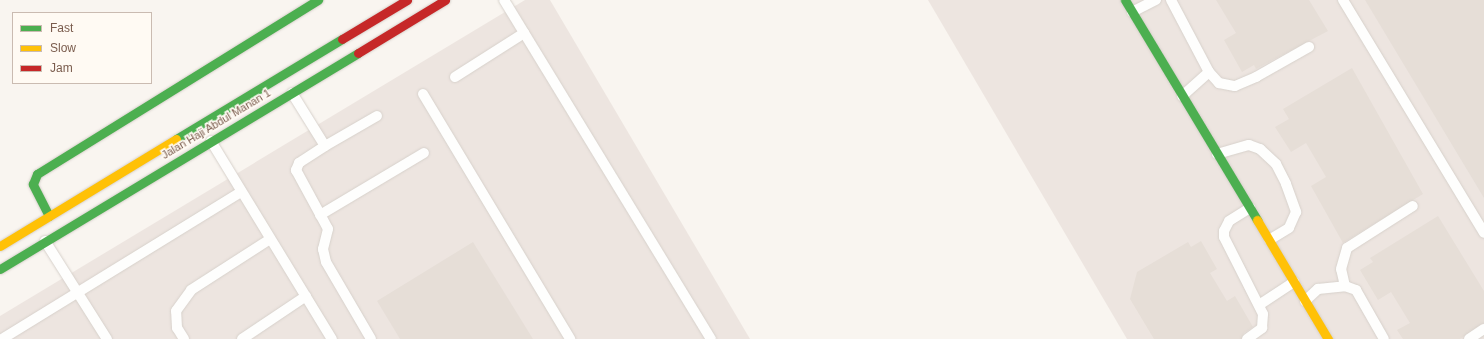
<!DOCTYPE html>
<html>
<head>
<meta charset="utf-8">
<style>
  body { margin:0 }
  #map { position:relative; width:1484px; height:339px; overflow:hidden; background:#f9f5f0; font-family:Helvetica,sans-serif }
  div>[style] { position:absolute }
  .industrial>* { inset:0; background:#ede5e0 }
  .building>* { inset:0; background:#e6ded7 }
  .roads { filter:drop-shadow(0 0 1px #d7d1cb) drop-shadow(0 0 1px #d7d1cb) }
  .lane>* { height:10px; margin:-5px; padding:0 5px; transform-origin:5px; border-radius:5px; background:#fefefd }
  .fast>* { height:9px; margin:-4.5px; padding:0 4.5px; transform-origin:4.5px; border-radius:4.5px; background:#4caf50 }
  .slow>* { height:9px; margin:-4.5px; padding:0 4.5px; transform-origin:4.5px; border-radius:4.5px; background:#ffc107 }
  .jam>* { height:9px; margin:-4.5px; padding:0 4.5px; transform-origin:4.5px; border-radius:4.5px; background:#c62828 }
  span { translate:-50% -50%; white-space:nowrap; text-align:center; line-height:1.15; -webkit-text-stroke:3.5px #fffaf3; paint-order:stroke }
  .street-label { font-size:11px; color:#7a5c4d }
  .legend { position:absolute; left:12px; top:12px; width:140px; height:72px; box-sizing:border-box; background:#fffaf3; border:1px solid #cabbb1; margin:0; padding:5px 7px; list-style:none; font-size:12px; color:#7a5c4d }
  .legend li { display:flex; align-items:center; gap:8px; height:20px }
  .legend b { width:20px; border:1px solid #cabbb1 }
</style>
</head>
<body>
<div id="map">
  <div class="industrial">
    <div style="clip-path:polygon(525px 0,550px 0,750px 339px,0 339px,0 316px)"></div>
    <div style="clip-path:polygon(928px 0,1484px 0,1484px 339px,1127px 339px)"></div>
  </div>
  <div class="building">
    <div style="clip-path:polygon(1216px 0,1309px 0,1328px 31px,1256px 69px,1254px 65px,1242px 72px,1224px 40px,1236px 33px)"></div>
    <div style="clip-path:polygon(1365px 0,1484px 0,1484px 198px)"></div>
    <div style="clip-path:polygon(1352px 68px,1423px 194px,1343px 243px,1311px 186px,1326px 177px,1306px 143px,1291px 152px,1275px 127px,1289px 119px,1283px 109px)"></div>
    <div style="clip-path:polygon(1438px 216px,1484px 291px,1484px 323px,1460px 339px,1403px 339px,1397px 330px,1410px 323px,1391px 292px,1378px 300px,1360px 270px,1373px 262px,1370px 258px)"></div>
    <div style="clip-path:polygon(1201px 241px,1217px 269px,1210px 273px,1227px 301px,1235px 296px,1253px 327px,1244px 333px,1241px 339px,1154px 339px,1130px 299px,1137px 272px,1188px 242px,1191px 247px)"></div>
    <div style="clip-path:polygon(473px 242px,533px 339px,400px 339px,377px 301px)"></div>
  </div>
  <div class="roads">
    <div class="lane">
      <div style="left:504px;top:0;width:397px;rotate:58.6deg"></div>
      <div style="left:1171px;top:0;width:81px;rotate:62.2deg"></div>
      <div style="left:1209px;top:72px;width:36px;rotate:138deg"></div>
      <div style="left:1343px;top:0;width:272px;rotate:58.8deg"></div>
      <div style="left:1132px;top:12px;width:27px;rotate:-27deg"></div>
      <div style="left:1209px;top:72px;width:15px;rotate:48deg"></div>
      <div style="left:1219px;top:83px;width:16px;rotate:11deg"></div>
      <div style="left:1235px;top:86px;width:23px;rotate:-23deg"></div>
      <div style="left:1256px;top:77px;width:61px;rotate:-29.5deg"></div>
      <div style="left:455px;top:77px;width:82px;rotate:-32.5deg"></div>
      <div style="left:292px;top:93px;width:62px;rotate:58.1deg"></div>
      <div style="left:325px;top:146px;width:60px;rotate:-30deg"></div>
      <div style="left:423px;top:94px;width:286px;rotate:59deg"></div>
      <div style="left:211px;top:141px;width:232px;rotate:58.6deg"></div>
      <div style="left:325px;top:146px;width:31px;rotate:147deg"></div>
      <div style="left:299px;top:163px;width:8px;rotate:113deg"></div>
      <div style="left:296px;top:170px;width:67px;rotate:61.5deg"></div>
      <div style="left:328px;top:229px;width:21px;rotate:104deg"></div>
      <div style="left:323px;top:249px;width:13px;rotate:77deg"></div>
      <div style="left:326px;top:262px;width:89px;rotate:59.7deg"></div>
      <div style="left:1217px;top:154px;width:33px;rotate:-16deg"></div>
      <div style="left:1249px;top:145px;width:12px;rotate:20deg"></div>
      <div style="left:1260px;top:149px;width:22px;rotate:43deg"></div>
      <div style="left:1276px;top:164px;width:22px;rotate:63deg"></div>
      <div style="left:1286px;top:184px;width:30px;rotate:70deg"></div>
      <div style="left:1296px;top:212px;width:17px;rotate:114deg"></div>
      <div style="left:1289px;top:228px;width:23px;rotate:149deg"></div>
      <div style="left:320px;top:215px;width:121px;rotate:-30.8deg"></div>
      <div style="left:45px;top:241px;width:116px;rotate:57.7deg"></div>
      <div style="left:1345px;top:286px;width:17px;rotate:-103deg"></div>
      <div style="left:1341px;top:269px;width:22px;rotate:-74deg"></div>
      <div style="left:1347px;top:248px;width:78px;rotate:-32.5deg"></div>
      <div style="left:1305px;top:301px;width:18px;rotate:-43deg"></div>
      <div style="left:1318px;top:289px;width:27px;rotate:-6deg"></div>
      <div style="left:1345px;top:286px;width:12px;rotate:20deg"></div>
      <div style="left:1356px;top:290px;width:56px;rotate:60.3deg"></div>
      <div style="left:1259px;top:305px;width:42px;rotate:-33.3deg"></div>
      <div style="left:2px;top:339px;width:281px;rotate:-31.6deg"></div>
      <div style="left:184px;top:339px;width:13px;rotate:-122deg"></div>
      <div style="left:177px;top:328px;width:17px;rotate:-93deg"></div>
      <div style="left:176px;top:311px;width:26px;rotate:-54deg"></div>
      <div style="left:191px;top:290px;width:94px;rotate:-32.8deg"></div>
      <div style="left:242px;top:339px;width:77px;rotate:-33.9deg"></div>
      <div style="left:1247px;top:339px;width:19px;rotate:-36deg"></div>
      <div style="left:1262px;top:328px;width:14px;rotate:-86deg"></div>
      <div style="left:1263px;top:314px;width:86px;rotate:-116.9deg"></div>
      <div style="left:1224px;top:237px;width:6px;rotate:-90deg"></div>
      <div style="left:1224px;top:231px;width:11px;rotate:-63deg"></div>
      <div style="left:1229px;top:221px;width:25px;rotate:-32deg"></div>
      <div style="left:1469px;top:339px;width:18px;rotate:-34deg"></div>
    </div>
    <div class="fast">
      <div style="left:1125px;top:0;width:257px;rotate:59deg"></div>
      <div style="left:176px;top:139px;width:194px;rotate:-31.1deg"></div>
      <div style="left:49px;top:216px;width:36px;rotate:-117deg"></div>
      <div style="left:33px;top:184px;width:11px;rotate:-68deg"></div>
      <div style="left:37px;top:174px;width:331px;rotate:-31.8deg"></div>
      <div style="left:0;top:269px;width:418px;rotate:-31.1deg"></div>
    </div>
    <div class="slow">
      <div style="left:1257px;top:220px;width:139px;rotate:59.2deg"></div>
      <div style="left:0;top:246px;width:206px;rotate:-31.3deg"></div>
    </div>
    <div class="jam">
      <div style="left:342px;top:39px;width:76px;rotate:-31deg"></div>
      <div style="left:358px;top:53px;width:102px;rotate:-31.3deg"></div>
    </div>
  </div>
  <div class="street-label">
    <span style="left:216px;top:124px;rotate:-31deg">Jalan Haji Abdul Manan 1</span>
  </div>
  <ul class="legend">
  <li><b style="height:5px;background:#4caf50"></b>Fast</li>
  <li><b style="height:5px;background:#ffc107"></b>Slow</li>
  <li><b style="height:5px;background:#c62828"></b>Jam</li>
  </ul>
</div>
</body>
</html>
